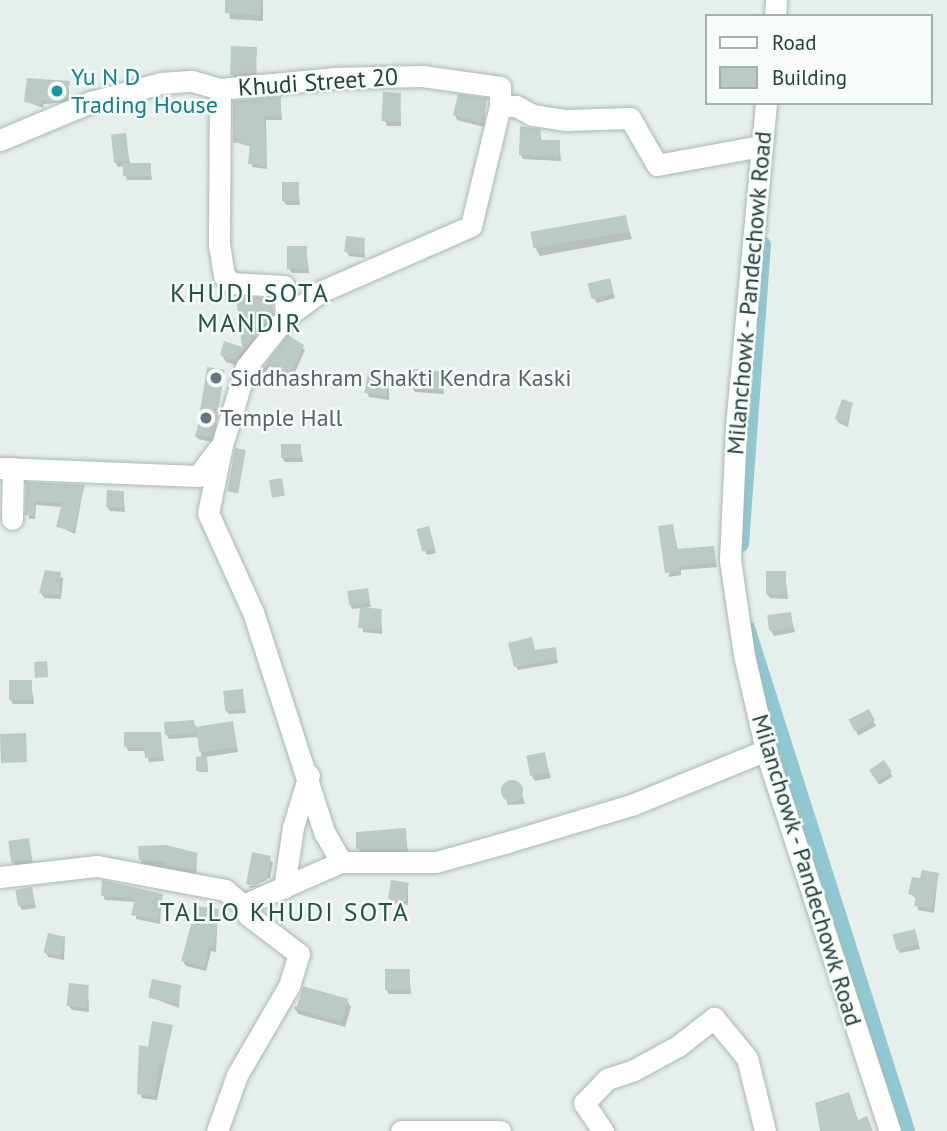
<!DOCTYPE html>
<html>
<head>
<meta charset="utf-8">
<style>
  body { margin:0 }
  #map { position:relative; width:947px; height:1131px; overflow:hidden; background:#e6efeb; font-family:"PT Sans",sans-serif }
  div>[style] { position:absolute }
  .shadow>* { inset:0; background:#0003; transform-origin:0 0 }
  .canal>* { height:16px; margin:-8px; padding:0 8px; transform-origin:8px; border-radius:8px; background:#8ec9d4 }
  .building>* { inset:0; background:#bbcac4; transform-origin:0 0 }
  .round { border-radius:50% }
  .roads { filter:drop-shadow(0 0 2px #a8b8b2) drop-shadow(0 0 2px #a8b8b2) }
  .minor>* { height:21px; margin:-10.5px; padding:0 10.5px; transform-origin:10.5px; border-radius:10.5px; background:#fff }
  .dots>* { width:19px; height:19px; translate:-50% -50%; box-sizing:border-box; border:4px solid #f7fbf9; border-radius:50% }
  span { translate:-50% -50%; white-space:nowrap; text-align:center; line-height:1.15; -webkit-text-stroke:5px #f7fbf9; paint-order:stroke }
  .culture-label { font-size:24px; color:#0d838f }
  .left { translate:0 -50%; text-align:left }
  .street-label { font-size:24px; color:#24423a }
  .worship-label { font-size:24px; color:#5b616d }
  .neighbourhood-label { font-size:26px; color:#1f5548; letter-spacing:2px }
  .legend { position:absolute; left:705px; top:14px; width:228px; height:91px; box-sizing:border-box; background:#f7fbf9; border:2px solid #a3b1ad; margin:0; padding:9px 12px; list-style:none; font-size:21px; color:#24423a }
  .legend li { display:flex; align-items:center; gap:14px; height:35px }
  .legend b { width:35px; border:2px solid #a3b1ad }
</style>
</head>
<body>
<div id="map">
  <div class="shadow">
    <div style="clip-path:polygon(227px 0,263px 0,263px 21px,230px 19px)"></div>
    <div style="clip-path:polygon(255px 49px,257px 77px,234px 79px,232px 74px)"></div>
    <div style="clip-path:polygon(69px 83px,69px 102px,44px 104px,43px 108px,25px 101px)"></div>
    <div style="clip-path:polygon(400px 94px,401px 126px,387px 126px,385px 121px)"></div>
    <div style="clip-path:polygon(280px 98px,282px 120px,266px 120px,267px 169px,252px 167px,252px 147px,235px 142px)"></div>
    <div style="clip-path:polygon(486px 100px,484px 127px,457px 120px,455px 115px)"></div>
    <div style="clip-path:polygon(539px 131px,542px 141px,559px 142px,561px 161px,523px 159px,521px 155px)"></div>
    <div style="clip-path:polygon(125px 135px,130px 165px,150px 165px,152px 180px,127px 180px,124px 166px,118px 167px,115px 162px)"></div>
    <div style="clip-path:polygon(298px 184px,300px 205px,286px 205px,283px 200px)"></div>
    <div style="clip-path:polygon(625px 217px,632px 239px,540px 256px,536px 249px,533px 234px)"></div>
    <div style="clip-path:polygon(364px 240px,365px 258px,349px 256px,347px 252px)"></div>
    <div style="clip-path:polygon(306px 248px,309px 273px,292px 273px,289px 269px)"></div>
    <div style="clip-path:polygon(609px 280px,615px 298px,597px 303px,594px 298px)"></div>
    <div style="clip-path:polygon(238px 298px,271px 300px,275px 320px,239px 366px,226px 362px,222px 355px,225px 343px,245px 349px)"></div>
    <div style="clip-path:polygon(289px 338px,305px 350px,291px 381px,270px 366px,259px 380px,259px 374px)"></div>
    <div style="clip-path:polygon(224px 372px,212px 442px,198px 439px,195px 435px)"></div>
    <div style="clip-path:polygon(442px 372px,444px 394px,415px 392px,412px 388px)"></div>
    <div style="clip-path:polygon(389px 378px,389px 400px,369px 397px,367px 392px)"></div>
    <div style="clip-path:polygon(852px 404px,848px 427px,839px 423px,836px 419px)"></div>
    <div style="clip-path:polygon(300px 446px,303px 462px,285px 462px,282px 457px)"></div>
    <div style="clip-path:polygon(28px 484px,84px 486px,75px 534px,58px 526px,63px 507px,36px 505px,35px 519px,29px 519px)"></div>
    <div style="clip-path:polygon(123px 492px,125px 512px,110px 511px,107px 507px)"></div>
    <div style="clip-path:polygon(672px 526px,678px 550px,713px 548px,717px 567px,681px 570px,681px 575px,669px 577px)"></div>
    <div style="clip-path:polygon(430px 532px,436px 553px,427px 555px,425px 551px)"></div>
    <div style="clip-path:polygon(46px 572px,63px 578px,61px 599px,44px 598px,41px 593px)"></div>
    <div style="clip-path:polygon(785px 573px,788px 599px,770px 598px,767px 594px)"></div>
    <div style="clip-path:polygon(367px 590px,371px 607px,363px 608px,381px 611px,382px 634px,363px 632px,362px 608px,352px 609px,350px 604px)"></div>
    <div style="clip-path:polygon(790px 614px,795px 632px,774px 636px,771px 631px)"></div>
    <div style="clip-path:polygon(555px 649px,558px 663px,518px 670px,516px 666px,535px 652px)"></div>
    <div style="clip-path:polygon(31px 682px,34px 704px,13px 704px,10px 699px)"></div>
    <div style="clip-path:polygon(242px 691px,246px 713px,229px 714px,226px 710px)"></div>
    <div style="left:868px;top:711px;width:17px;height:20px;rotate:62deg"></div>
    <div style="clip-path:polygon(193px 722px,197px 728px,232px 723px,238px 752px,206px 757px,208px 772px,199px 772px,202px 758px,198px 737px,169px 739px,166px 734px)"></div>
    <div style="clip-path:polygon(160px 734px,164px 761px,149px 762px,146px 751px,128px 751px,126px 746px)"></div>
    <div style="clip-path:polygon(544px 754px,551px 778px,535px 781px,532px 777px)"></div>
    <div style="left:884px;top:762px;width:17px;height:16px;rotate:59deg"></div>
    <div style="clip-path:polygon(518px 781px,525px 804px,508px 805px,502px 787px)"></div>
    <div style="clip-path:polygon(405px 830px,408px 853px,361px 853px,358px 848px)"></div>
    <div style="clip-path:polygon(28px 840px,33px 864px,15px 866px,13px 862px)"></div>
    <div style="clip-path:polygon(197px 854px,196px 875px,143px 865px,141px 860px)"></div>
    <div style="clip-path:polygon(253px 854px,273px 862px,270px 878px,249px 882px,249px 886px,268px 885px,250px 888px,248px 884px)"></div>
    <div style="clip-path:polygon(938px 875px,934px 913px,918px 910px,917px 899px,910px 894px,922px 880px)"></div>
    <div style="clip-path:polygon(408px 884px,408px 905px,393px 903px,390px 898px)"></div>
    <div style="clip-path:polygon(31px 888px,36px 908px,22px 910px,20px 906px)"></div>
    <div style="clip-path:polygon(103px 895px,162px 895px,160px 924px,136px 919px,136px 902px,105px 900px)"></div>
    <div style="clip-path:polygon(218px 910px,216px 952px,211px 951px,206px 971px,186px 966px,183px 961px)"></div>
    <div style="clip-path:polygon(915px 931px,920px 949px,900px 953px,898px 949px)"></div>
    <div style="clip-path:polygon(65px 938px,64px 960px,48px 957px,46px 952px)"></div>
    <div style="clip-path:polygon(409px 971px,411px 994px,389px 994px,386px 989px)"></div>
    <div style="clip-path:polygon(88px 987px,89px 1012px,72px 1010px,69px 1006px)"></div>
    <div style="clip-path:polygon(180px 987px,179px 1008px,150px 997px)"></div>
    <div style="clip-path:polygon(346px 1000px,351px 1007px,345px 1027px,298px 1014px,294px 1007px)"></div>
    <div style="clip-path:polygon(172px 1026px,157px 1100px,141px 1098px,150px 1048px)"></div>
  </div>
  <div class="canal">
    <div style="left:741px;top:544px;width:300px;rotate:-85.8deg"></div>
    <div style="left:747px;top:628px;width:528px;rotate:72.35deg"></div>
  </div>
  <div class="building">
    <div style="clip-path:polygon(225px 0,261px 0,260px 15px,225px 13px)"></div>
    <div style="clip-path:polygon(231px 46px,257px 47px,256px 72px,230px 75px)"></div>
    <div style="clip-path:polygon(27px 78px,70px 81px,67px 98px,56px 102px,42px 100px,41px 105px,24px 102px)"></div>
    <div style="left:383px;top:92px;width:18px;height:29px;rotate:3deg"></div>
    <div style="clip-path:polygon(458px 94px,487px 98px,482px 123px,453px 115px)"></div>
    <div style="clip-path:polygon(281px 96px,281px 117px,265px 116px,266px 166px,248px 164px,250px 143px,233px 143px,233px 101px)"></div>
    <div style="clip-path:polygon(520px 126px,541px 129px,540px 140px,560px 140px,559px 157px,519px 155px)"></div>
    <div style="left:126px;top:133px;width:28px;height:15px;rotate:84deg"></div>
    <div style="left:123px;top:163px;width:28px;height:13px"></div>
    <div style="left:282px;top:182px;width:17px;height:19px"></div>
    <div style="left:626px;top:215px;width:17px;height:97px;rotate:80deg"></div>
    <div style="left:346px;top:236px;width:19px;height:16px;rotate:6deg"></div>
    <div style="left:307px;top:246px;width:23px;height:20px;rotate:90deg"></div>
    <div style="left:610px;top:278px;width:16px;height:23px;rotate:76deg"></div>
    <div style="clip-path:polygon(236px 296px,272px 298px,273px 313px,235px 361px,220px 355px,224px 341px,242px 347px)"></div>
    <div style="clip-path:polygon(288px 335px,304px 345px,289px 378px,267px 363px,256px 378px,258px 373px)"></div>
    <div style="left:207px;top:367px;width:18px;height:69px;rotate:9deg"></div>
    <div style="left:411px;top:369px;width:32px;height:19px;rotate:4deg"></div>
    <div style="left:368px;top:373px;width:22px;height:20px;rotate:10deg"></div>
    <div style="left:842px;top:399px;width:12px;height:21px;rotate:20deg"></div>
    <div style="left:281px;top:444px;width:20px;height:14px"></div>
    <div style="left:235px;top:448px;width:11px;height:44px;rotate:10deg"></div>
    <div style="left:282px;top:478px;width:18px;height:13px;rotate:81deg"></div>
    <div style="clip-path:polygon(26px 482px,85px 485px,73px 531px,56px 527px,62px 503px,34px 501px,34px 516px,25px 515px)"></div>
    <div style="left:107px;top:490px;width:17px;height:17px;rotate:3deg"></div>
    <div style="clip-path:polygon(673px 524px,677px 549px,714px 546px,716px 563px,679px 566px,680px 571px,665px 573px,658px 526px)"></div>
    <div style="left:429px;top:526px;width:23px;height:13px;rotate:75deg"></div>
    <div style="clip-path:polygon(45px 570px,61px 572px,59px 595px,39px 593px)"></div>
    <div style="left:766px;top:571px;width:20px;height:23px"></div>
    <div style="left:368px;top:588px;width:15px;height:21px;rotate:82deg"></div>
    <div style="left:360px;top:607px;width:22px;height:21px;rotate:5deg"></div>
    <div style="left:791px;top:612px;width:16px;height:24px;rotate:83deg"></div>
    <div style="clip-path:polygon(532px 637px,535px 650px,556px 647px,557px 659px,514px 667px,508px 643px)"></div>
    <div style="left:47px;top:661px;width:16px;height:13px;rotate:86deg"></div>
    <div style="left:9px;top:680px;width:23px;height:20px"></div>
    <div style="left:243px;top:689px;width:20px;height:20px;rotate:84deg"></div>
    <div style="left:869px;top:709px;width:13px;height:23px;rotate:63deg"></div>
    <div style="left:194px;top:720px;width:13px;height:30px;rotate:86deg"></div>
    <div style="left:233px;top:721px;width:26px;height:38px;rotate:81deg"></div>
    <div style="clip-path:polygon(124px 732px,161px 732px,163px 757px,145px 758px,144px 747px,124px 747px)"></div>
    <div style="left:26px;top:733px;width:29px;height:26px;rotate:88deg"></div>
    <div style="left:545px;top:752px;width:21px;height:19px;rotate:79deg"></div>
    <div style="clip-path:polygon(207px 756px,208px 771px,196px 771px,196px 757px)"></div>
    <div style="left:884px;top:760px;width:14px;height:18px;rotate:56deg"></div>
    <div class="round" style="left:501px;top:780px;width:22px;height:22px"></div>
    <div style="clip-path:polygon(406px 828px,407px 849px,356px 849px,356px 832px)"></div>
    <div style="left:29px;top:838px;width:22px;height:21px;rotate:82deg"></div>
    <div style="clip-path:polygon(166px 845px,198px 853px,194px 871px,164px 865px,165px 862px,139px 860px,138px 846px)"></div>
    <div style="clip-path:polygon(252px 852px,271px 856px,267px 880px,254px 886px,246px 884px)"></div>
    <div style="clip-path:polygon(922px 870px,939px 873px,932px 909px,914px 906px,916px 896px,908px 894px,912px 877px,920px 878px)"></div>
    <div style="clip-path:polygon(102px 880px,163px 894px,158px 920px,131px 915px,135px 898px,101px 896px)"></div>
    <div style="left:391px;top:880px;width:18px;height:19px;rotate:9deg"></div>
    <div style="left:32px;top:887px;width:17px;height:17px;rotate:80deg"></div>
    <div style="clip-path:polygon(196px 906px,219px 909px,214px 948px,209px 947px,204px 967px,181px 961px)"></div>
    <div style="left:915px;top:929px;width:16px;height:23px;rotate:76deg"></div>
    <div style="left:48px;top:933px;width:18px;height:20px;rotate:13deg"></div>
    <div style="left:385px;top:969px;width:25px;height:21px"></div>
    <div style="left:152px;top:979px;width:30px;height:19px;rotate:12deg"></div>
    <div style="left:69px;top:983px;width:20px;height:23px;rotate:6deg"></div>
    <div style="left:303px;top:986px;width:47px;height:24px;rotate:16deg"></div>
    <div style="clip-path:polygon(152px 1021px,173px 1025px,164px 1064px,158px 1063px,155px 1096px,137px 1094px,139px 1045px,148px 1047px)"></div>
    <div style="clip-path:polygon(849px 1092px,858px 1120px,867px 1116px,873px 1131px,820px 1131px,815px 1103px)"></div>
  </div>
  <div class="roads">
    <div class="minor">
      <div style="left:775px;top:16px;width:16px;rotate:-86deg"></div>
      <div style="left:220px;top:89px;width:155px;rotate:90.4deg"></div>
      <div style="left:219px;top:244px;width:32px;rotate:81deg"></div>
      <div style="left:224px;top:276px;width:11px;rotate:41deg"></div>
      <div style="left:232px;top:283px;width:52px;rotate:3.3deg"></div>
      <div style="left:284px;top:286px;width:31px;rotate:86deg"></div>
      <div style="left:766px;top:103px;width:326px;rotate:95.3deg"></div>
      <div style="left:736px;top:428px;width:132px;rotate:92.6deg"></div>
      <div style="left:730px;top:560px;width:96px;rotate:81.6deg"></div>
      <div style="left:744px;top:655px;width:103px;rotate:77deg"></div>
      <div style="left:767px;top:755px;width:396px;rotate:71.9deg"></div>
      <div style="left:500px;top:106px;width:16px"></div>
      <div style="left:516px;top:106px;width:19px;rotate:28deg"></div>
      <div style="left:533px;top:115px;width:33px;rotate:9deg"></div>
      <div style="left:566px;top:120px;width:64px;rotate:-1.8deg"></div>
      <div style="left:630px;top:118px;width:54px;rotate:60.1deg"></div>
      <div style="left:657px;top:165px;width:106px;rotate:-10.4deg"></div>
      <div style="left:0;top:140px;width:99px;rotate:-22.7deg"></div>
      <div style="left:91px;top:102px;width:73px;rotate:-15.2deg"></div>
      <div style="left:161px;top:83px;width:31px;rotate:-4deg"></div>
      <div style="left:192px;top:81px;width:29px;rotate:16deg"></div>
      <div style="left:220px;top:89px;width:116px;rotate:-5.5deg"></div>
      <div style="left:335px;top:78px;width:87px;rotate:-1.3deg"></div>
      <div style="left:422px;top:76px;width:79px;rotate:8deg"></div>
      <div style="left:500px;top:87px;width:19px;rotate:90deg"></div>
      <div style="left:500px;top:106px;width:123px;rotate:103.6deg"></div>
      <div style="left:471px;top:226px;width:165px;rotate:156.4deg"></div>
      <div style="left:320px;top:292px;width:42px;rotate:143.7deg"></div>
      <div style="left:286px;top:317px;width:64px;rotate:128.7deg"></div>
      <div style="left:246px;top:367px;width:82px;rotate:107.1deg"></div>
      <div style="left:222px;top:445px;width:69px;rotate:101.6deg"></div>
      <div style="left:208px;top:513px;width:109px;rotate:65.6deg"></div>
      <div style="left:253px;top:612px;width:231px;rotate:72.1deg"></div>
      <div style="left:324px;top:832px;width:34px;rotate:60deg"></div>
      <div style="left:0;top:468px;width:198px;rotate:2.3deg"></div>
      <div style="left:198px;top:476px;width:34px;rotate:-53deg"></div>
      <div style="left:12px;top:519px;width:51px;rotate:-88.9deg"></div>
      <div style="left:0;top:877px;width:98px;rotate:-6.5deg"></div>
      <div style="left:97px;top:866px;width:130px;rotate:10.6deg"></div>
      <div style="left:225px;top:890px;width:23px;rotate:40deg"></div>
      <div style="left:243px;top:905px;width:107px;rotate:-23.7deg"></div>
      <div style="left:341px;top:862px;width:95px"></div>
      <div style="left:436px;top:862px;width:78px;rotate:-15.6deg"></div>
      <div style="left:511px;top:841px;width:128px;rotate:-16.7deg"></div>
      <div style="left:634px;top:804px;width:143px;rotate:-22.2deg"></div>
      <div style="left:284px;top:888px;width:62px;rotate:-81.6deg"></div>
      <div style="left:293px;top:827px;width:54px;rotate:-72.9deg"></div>
      <div style="left:217px;top:1131px;width:59px;rotate:-70.3deg"></div>
      <div style="left:237px;top:1075px;width:103px;rotate:-59.7deg"></div>
      <div style="left:289px;top:986px;width:34px;rotate:-73deg"></div>
      <div style="left:299px;top:954px;width:64px;rotate:-142.6deg"></div>
      <div style="left:248px;top:915px;width:11px;rotate:-117deg"></div>
      <div style="left:401px;top:1131px;width:99px"></div>
      <div style="left:603px;top:1131px;width:34px;rotate:-124deg"></div>
      <div style="left:584px;top:1103px;width:33px;rotate:-46deg"></div>
      <div style="left:607px;top:1079px;width:28px;rotate:-18deg"></div>
      <div style="left:634px;top:1070px;width:50px;rotate:-28.6deg"></div>
      <div style="left:678px;top:1046px;width:46px;rotate:-37.9deg"></div>
      <div style="left:714px;top:1018px;width:52px;rotate:50.5deg"></div>
      <div style="left:747px;top:1058px;width:75px;rotate:76.1deg"></div>
    </div>
  </div>
  <div class="dots">
    <div style="left:57px;top:91px;background:#0f9aa8"></div>
    <div style="left:216px;top:378px;background:#6b7280"></div>
    <div style="left:206px;top:418px;background:#6b7280"></div>
  </div>
  <div class="culture-label">
    <span class="left" style="left:71px;top:91px">Yu N D<br>Trading House</span>
  </div>
  <div class="street-label">
    <span style="left:318px;top:82px;rotate:-4deg">Khudi Street 20</span>
    <span style="left:749px;top:293px;rotate:-85deg">Milanchowk - Pandechowk Road</span>
    <span style="left:807px;top:870px;rotate:73deg">Milanchowk - Pandechowk Road</span>
  </div>
  <div class="worship-label">
    <span class="left" style="left:230px;top:378px">Siddhashram Shakti Kendra Kaski</span>
    <span class="left" style="left:220px;top:418px">Temple Hall</span>
  </div>
  <div class="neighbourhood-label">
    <span style="left:250px;top:308px">KHUDI SOTA<br>MANDIR</span>
    <span style="left:285px;top:912px">TALLO KHUDI SOTA</span>
  </div>
  <ul class="legend">
  <li><b style="height:9px;background:#fff"></b>Road</li>
  <li><b style="height:19px;background:#bbcac4"></b>Building</li>
  </ul>
</div>
</body>
</html>
